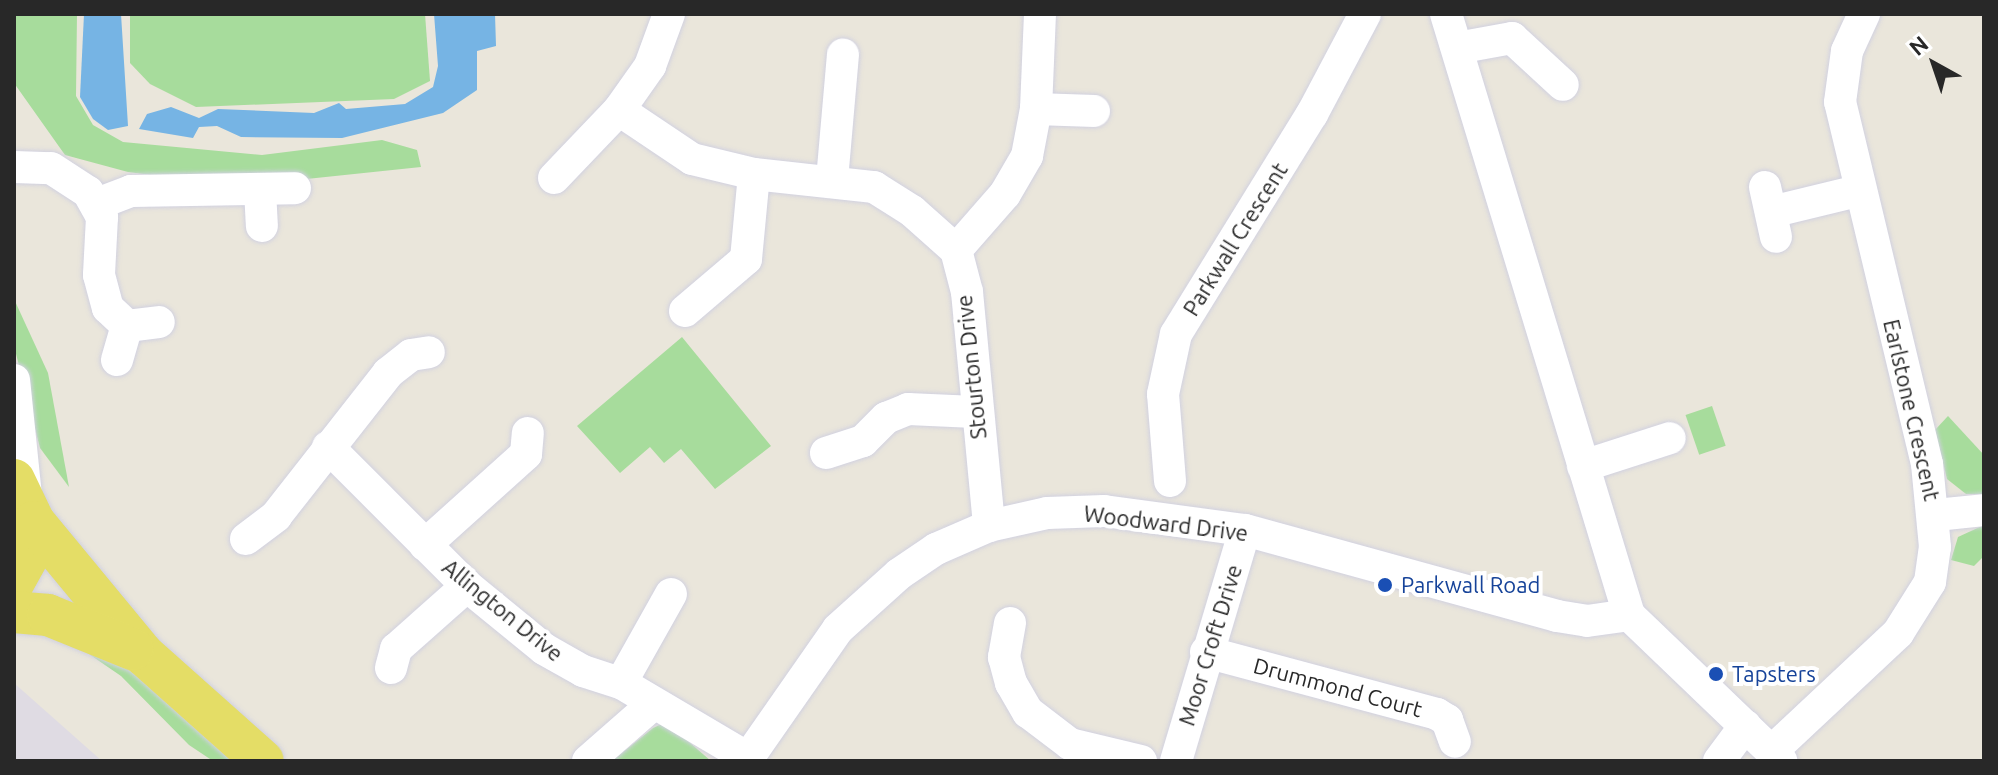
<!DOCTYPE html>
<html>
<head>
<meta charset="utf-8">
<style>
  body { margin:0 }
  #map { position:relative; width:1998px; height:775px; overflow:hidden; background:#eae6db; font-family:Ubuntu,sans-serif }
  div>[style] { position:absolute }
  .industrial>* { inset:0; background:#dfdbe3 }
  .green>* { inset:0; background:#a7dc9c; transform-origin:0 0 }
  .water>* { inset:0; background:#76b4e4 }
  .roads { filter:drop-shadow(0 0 2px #d1d1e0) drop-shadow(0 0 2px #d1d1e0) }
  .minor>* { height:32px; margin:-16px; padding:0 16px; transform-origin:16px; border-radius:16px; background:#fff }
  .major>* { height:42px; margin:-21px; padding:0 21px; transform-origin:21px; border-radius:21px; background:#e4dd66 }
  .dots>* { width:22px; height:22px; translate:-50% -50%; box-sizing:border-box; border:4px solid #fff; border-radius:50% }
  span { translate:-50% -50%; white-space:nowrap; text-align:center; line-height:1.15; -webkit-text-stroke:8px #fff; paint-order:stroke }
  .street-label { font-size:22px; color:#282828 }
  .transit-label { font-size:22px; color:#164399 }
  .left { translate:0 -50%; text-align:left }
  .frame { position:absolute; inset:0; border:16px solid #282828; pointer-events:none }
  .north { position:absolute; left:1894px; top:24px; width:80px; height:80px; -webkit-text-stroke:6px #fff; paint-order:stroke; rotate:320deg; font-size:22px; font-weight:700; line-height:32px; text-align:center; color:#282828 }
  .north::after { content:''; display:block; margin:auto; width:28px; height:36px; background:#282828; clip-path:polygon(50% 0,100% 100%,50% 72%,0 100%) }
</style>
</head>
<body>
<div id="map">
  <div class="industrial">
    <div style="clip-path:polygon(14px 683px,102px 761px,14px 761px)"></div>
  </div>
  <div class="green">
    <div style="clip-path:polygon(14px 14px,77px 14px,76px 96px,93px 125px,123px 142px,262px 155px,382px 140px,417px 150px,421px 167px,239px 186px,128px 172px,65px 155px,14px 83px)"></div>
    <div style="clip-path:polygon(130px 14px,425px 14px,430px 81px,394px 99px,196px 107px,150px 84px,130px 63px)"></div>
    <div style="clip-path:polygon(14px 299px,48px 373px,69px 487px,40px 448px,14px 346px)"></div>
    <div style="clip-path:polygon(682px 337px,771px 446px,715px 489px,681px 449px,664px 463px,650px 447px,620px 473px,577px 426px)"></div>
    <div style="left:1712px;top:406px;width:42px;height:28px;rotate:71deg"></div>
    <div style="clip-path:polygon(1948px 416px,1984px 455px,1984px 494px,1966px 494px,1947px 479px,1935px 430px)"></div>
    <div style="clip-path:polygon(1984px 525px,1984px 556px,1974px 566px,1951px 560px,1958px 537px)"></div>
    <div style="clip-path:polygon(70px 641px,121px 657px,236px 761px,213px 761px,189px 745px,121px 676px)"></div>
    <div style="clip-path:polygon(666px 722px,711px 761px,612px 761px,653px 728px)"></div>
  </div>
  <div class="water">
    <div style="clip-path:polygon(84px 14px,121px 14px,128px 126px,108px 130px,93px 119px,80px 97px)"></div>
    <div style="clip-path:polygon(434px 14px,495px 14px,496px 46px,477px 51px,477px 90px,443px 113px,342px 138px,241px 137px,217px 126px,199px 127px,193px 138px,139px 129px,147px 114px,171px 107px,199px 118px,218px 109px,314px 113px,339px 103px,346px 109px,405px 104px,433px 87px,438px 66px)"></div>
  </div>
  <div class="roads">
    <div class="minor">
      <div style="left:1446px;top:14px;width:628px;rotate:73.06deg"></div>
      <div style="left:1629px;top:615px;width:211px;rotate:43.8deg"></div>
      <div style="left:1457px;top:48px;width:56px;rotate:-10.3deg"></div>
      <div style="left:1512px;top:38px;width:69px;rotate:42.7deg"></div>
      <div style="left:1036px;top:109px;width:58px;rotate:2deg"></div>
      <div style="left:619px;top:110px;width:54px;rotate:-54.8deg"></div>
      <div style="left:650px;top:66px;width:55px;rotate:-69.9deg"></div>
      <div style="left:14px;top:167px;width:37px;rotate:2deg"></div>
      <div style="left:51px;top:168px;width:44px;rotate:33deg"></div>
      <div style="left:88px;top:192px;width:29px;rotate:61deg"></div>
      <div style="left:102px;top:217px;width:58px;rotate:93deg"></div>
      <div style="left:99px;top:275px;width:34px;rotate:75deg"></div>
      <div style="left:108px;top:308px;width:26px;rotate:43deg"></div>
      <div style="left:127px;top:326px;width:32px;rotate:-7deg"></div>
      <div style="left:554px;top:178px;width:94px;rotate:-46.3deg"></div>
      <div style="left:619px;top:110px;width:88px;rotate:33.9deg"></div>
      <div style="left:692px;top:159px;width:64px;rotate:13.6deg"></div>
      <div style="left:754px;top:174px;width:121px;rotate:6.2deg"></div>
      <div style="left:874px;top:187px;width:45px;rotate:32.3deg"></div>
      <div style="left:912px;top:211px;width:59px;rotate:41.6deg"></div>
      <div style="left:956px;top:250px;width:43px;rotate:75.3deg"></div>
      <div style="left:967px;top:292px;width:235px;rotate:84.6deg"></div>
      <div style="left:832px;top:180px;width:126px;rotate:-85deg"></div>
      <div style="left:1765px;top:187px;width:51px;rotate:77.6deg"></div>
      <div style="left:260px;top:190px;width:36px;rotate:87deg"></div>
      <div style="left:97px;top:204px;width:36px;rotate:-21deg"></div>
      <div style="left:131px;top:191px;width:164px;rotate:-1deg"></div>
      <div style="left:1771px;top:212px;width:89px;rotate:-13.7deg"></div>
      <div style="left:956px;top:250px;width:74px;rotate:-48.8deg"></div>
      <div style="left:1005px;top:194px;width:44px;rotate:-59.9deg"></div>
      <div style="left:1027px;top:156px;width:48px;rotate:-79.2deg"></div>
      <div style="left:1036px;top:109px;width:95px;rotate:-87.6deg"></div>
      <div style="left:685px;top:311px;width:80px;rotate:-40.4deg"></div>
      <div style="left:746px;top:259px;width:85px;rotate:-84.6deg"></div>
      <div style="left:117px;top:360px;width:35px;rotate:-74deg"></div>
      <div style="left:14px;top:380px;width:118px;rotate:84.1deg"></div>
      <div style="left:328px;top:447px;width:197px;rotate:45deg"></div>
      <div style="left:467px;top:586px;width:99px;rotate:39.3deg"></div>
      <div style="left:544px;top:649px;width:45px;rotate:29.4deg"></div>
      <div style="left:583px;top:671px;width:40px;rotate:18deg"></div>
      <div style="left:621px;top:683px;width:147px;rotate:30.6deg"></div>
      <div style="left:826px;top:453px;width:39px;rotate:-18deg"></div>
      <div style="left:863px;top:441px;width:33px;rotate:-45deg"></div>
      <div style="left:886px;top:418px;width:24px;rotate:-22deg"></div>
      <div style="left:908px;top:409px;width:67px;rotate:2.6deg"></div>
      <div style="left:1583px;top:466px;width:91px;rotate:-17.8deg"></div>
      <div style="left:1170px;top:481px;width:87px;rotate:-94.6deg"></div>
      <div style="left:1163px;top:394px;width:61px;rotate:-77.8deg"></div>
      <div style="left:1176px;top:334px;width:259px;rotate:-58.3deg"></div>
      <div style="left:1312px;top:114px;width:113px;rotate:-62.1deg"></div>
      <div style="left:1936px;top:515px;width:48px;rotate:-5.9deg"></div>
      <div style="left:246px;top:539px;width:38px;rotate:-37deg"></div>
      <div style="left:276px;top:516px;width:182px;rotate:-51.9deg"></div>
      <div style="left:388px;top:373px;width:29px;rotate:-38deg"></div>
      <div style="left:411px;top:355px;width:18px;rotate:-9deg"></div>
      <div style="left:425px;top:545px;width:136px;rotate:-42deg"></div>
      <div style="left:526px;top:454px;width:21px;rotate:-85deg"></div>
      <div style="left:1010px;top:623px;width:35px;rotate:100deg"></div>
      <div style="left:1004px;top:657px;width:27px;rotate:75deg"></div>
      <div style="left:1011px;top:683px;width:34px;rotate:60deg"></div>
      <div style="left:1028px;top:712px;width:53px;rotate:37.3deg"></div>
      <div style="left:1070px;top:744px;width:73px;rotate:13.5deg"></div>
      <div style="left:1206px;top:652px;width:239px;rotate:15deg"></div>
      <div style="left:1437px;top:714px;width:12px;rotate:31deg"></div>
      <div style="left:1447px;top:720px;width:23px;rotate:70deg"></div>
      <div style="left:391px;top:668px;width:20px;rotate:-75deg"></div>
      <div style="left:396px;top:649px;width:95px;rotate:-41.6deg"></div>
      <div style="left:621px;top:683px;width:102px;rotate:-60.7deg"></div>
      <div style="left:1772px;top:751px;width:173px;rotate:-43.1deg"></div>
      <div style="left:1898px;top:633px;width:60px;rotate:-57.9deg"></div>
      <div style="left:1930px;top:582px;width:35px;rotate:-82deg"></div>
      <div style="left:1935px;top:547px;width:83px;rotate:-95.5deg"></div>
      <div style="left:1927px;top:464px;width:372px;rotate:-103.5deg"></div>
      <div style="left:1840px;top:102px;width:51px;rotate:-82.2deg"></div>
      <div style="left:1847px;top:51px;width:41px;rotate:-65.3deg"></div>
      <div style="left:588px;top:761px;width:86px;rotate:-41.2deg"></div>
      <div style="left:746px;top:761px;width:161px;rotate:-55.1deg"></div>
      <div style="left:838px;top:629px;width:82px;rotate:-42deg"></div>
      <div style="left:899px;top:574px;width:45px;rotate:-34deg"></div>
      <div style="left:936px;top:549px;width:58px;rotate:-23.5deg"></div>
      <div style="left:989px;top:526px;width:59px;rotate:-12.6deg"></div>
      <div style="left:1047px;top:513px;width:57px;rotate:-2deg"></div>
      <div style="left:1104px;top:511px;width:142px;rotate:7.7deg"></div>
      <div style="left:1245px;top:530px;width:324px;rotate:15.4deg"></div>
      <div style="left:1557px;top:616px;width:30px;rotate:9deg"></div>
      <div style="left:1587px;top:621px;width:42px;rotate:-8.1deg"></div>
      <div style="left:1176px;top:761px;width:241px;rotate:-73.4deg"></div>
      <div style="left:1719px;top:761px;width:44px;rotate:-53.4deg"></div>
    </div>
    <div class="major">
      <div style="left:14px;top:480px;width:47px;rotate:64.5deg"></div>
      <div style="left:34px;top:522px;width:27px;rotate:94deg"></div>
      <div style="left:32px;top:549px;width:38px;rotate:119deg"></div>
      <div style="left:34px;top:522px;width:173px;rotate:50.4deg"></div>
      <div style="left:144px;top:655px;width:159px;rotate:41.7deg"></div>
      <div style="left:14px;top:612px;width:34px;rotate:5deg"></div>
      <div style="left:48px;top:615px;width:91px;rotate:22deg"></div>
    </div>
  </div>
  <div class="dots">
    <div style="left:1385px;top:585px;background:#1a4fb4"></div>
    <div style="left:1716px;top:674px;background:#1a4fb4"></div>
  </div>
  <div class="street-label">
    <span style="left:1235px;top:239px;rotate:-58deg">Parkwall Crescent</span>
    <span style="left:971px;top:367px;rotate:-96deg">Stourton Drive</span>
    <span style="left:1912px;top:410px;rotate:77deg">Earlstone Crescent</span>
    <span style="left:1166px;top:523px;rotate:7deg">Woodward Drive</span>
    <span style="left:503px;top:610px;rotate:39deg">Allington Drive</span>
    <span style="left:1210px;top:645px;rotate:-73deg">Moor Croft Drive</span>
    <span style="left:1338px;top:687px;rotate:15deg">Drummond Court</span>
  </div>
  <div class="transit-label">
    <span class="left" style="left:1401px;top:585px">Parkwall Road</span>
    <span class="left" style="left:1732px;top:674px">Tapsters</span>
  </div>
  <div class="frame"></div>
  <div class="north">N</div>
</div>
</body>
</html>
